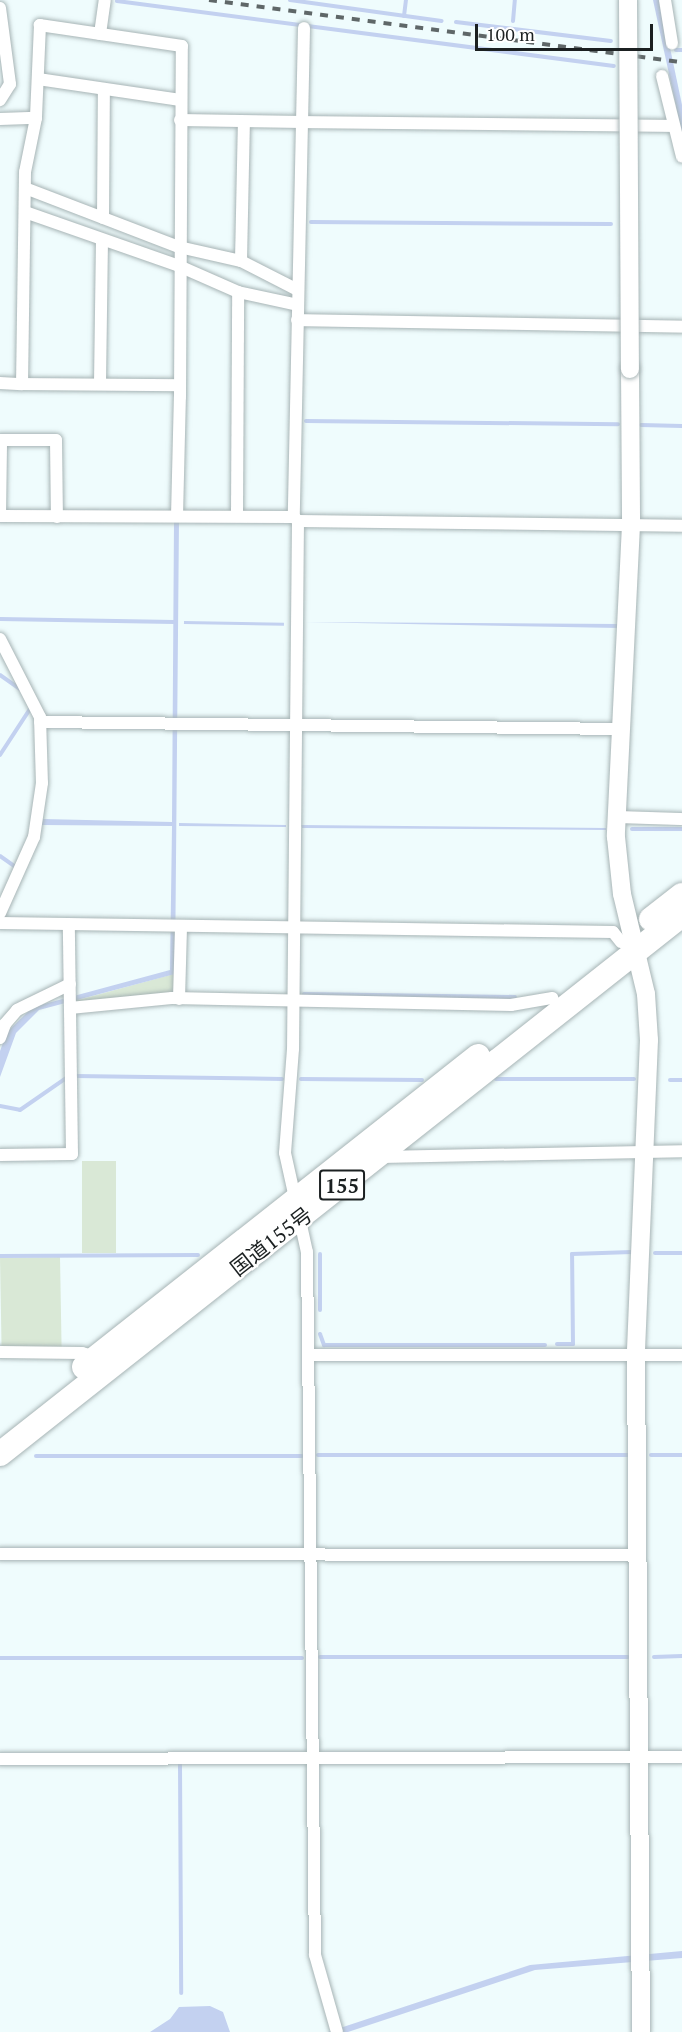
<!DOCTYPE html>
<html>
<head>
<meta charset="utf-8">
<style>
  body { margin:0 }
  #map { position:relative; width:682px; height:2032px; overflow:hidden; background:#effcfd; font-family:"PT Serif","Noto Sans JP",serif }
  div>[style] { position:absolute }
  .green>* { inset:0; background:#d9e8d6; transform-origin:0 0 }
  .water>* { inset:0; background:#c3d1f0; transform-origin:0 0 }
  .stream>* { height:4px; margin:-2px; padding:0 2px; transform-origin:2px; border-radius:2px; background:#c3d1f0 }
  .roads { filter:drop-shadow(0 0 2px #a7b4b5) drop-shadow(0 0 2px #a7b4b5) }
  .street>* { height:12px; margin:-6px; padding:0 6px; transform-origin:6px; border-radius:6px; background:#fff }
  .secondary>* { height:18px; margin:-9px; padding:0 9px; transform-origin:9px; border-radius:9px; background:#fff }
  .highway>* { height:24px; margin:-12px; padding:0 12px; transform-origin:12px; border-radius:12px; background:#fff }
  .rail>* { height:4px; margin-top:-2px; transform-origin:0; background:repeating-linear-gradient(90deg,#5f6768 0 8px,transparent 0 16px) }
  .bridges { filter:drop-shadow(0 0 2px #a7b4b5) drop-shadow(0 0 2px #a7b4b5) }
  .secondary-bridge>* { height:18px; margin:-9px; padding:0 9px; transform-origin:9px; border-radius:9px; background:#fff }
  span { translate:-50% -50%; white-space:nowrap; text-align:center; line-height:1.15; -webkit-text-stroke:4.5px #fff; paint-order:stroke }
  .shield-label span { padding:2px 4px; background:#fff; border:2px solid; border-radius:4px; -webkit-text-stroke-width:0 }
  .shield-label { font-size:20px; color:#1b2021; font-weight:700 }
  .street-label { font-size:21px; color:#1b2021 }
  .scale { position:absolute; left:475px; top:24px; width:178px; height:27px; box-sizing:border-box; border:3px solid #1b2021; border-top:0; padding-left:8px; font-size:18px; line-height:21px; white-space:nowrap; color:#1b2021; -webkit-text-stroke:4px #fff; paint-order:stroke }
</style>
</head>
<body>
<div id="map">
  <div class="green">
    <div style="clip-path:polygon(174px 974px,177px 995px,74px 1005px,74px 1001px)"></div>
    <div style="left:82px;top:1161px;width:34px;height:92px"></div>
    <div style="left:60px;top:1257px;width:90px;height:60px;rotate:89deg"></div>
  </div>
  <div class="water">
    <div style="clip-path:polygon(653px 0,660px 0,682px 105px,682px 134px)"></div>
    <div style="clip-path:polygon(174px 520px,179px 520px,175px 974px,39px 1010px,16px 1033px,0 1077px,0 1051px,7px 1032px,33px 1007px,170px 970px,172px 826px,41px 825px,43px 819px,172px 822px)"></div>
    <div style="left:184px;top:621px;width:100px;height:3px;rotate:1deg"></div>
    <div style="clip-path:polygon(305px 622px,619px 624px,619px 628px)"></div>
    <div style="clip-path:polygon(179px 823px,286px 825px,286px 827px,179px 826px)"></div>
    <div style="clip-path:polygon(301px 825px,606px 828px,606px 830px,302px 828px)"></div>
    <div style="clip-path:polygon(682px 1951px,682px 1958px,535px 1970px,348px 2032px,328px 2032px,530px 1965px)"></div>
    <div style="clip-path:polygon(210px 2006px,223px 2012px,230px 2032px,150px 2032px,170px 2019px,179px 2007px)"></div>
  </div>
  <div class="stream">
    <div style="left:290px;top:0;width:153px;rotate:7.9deg"></div>
    <div style="left:117px;top:1px;width:501px;rotate:7.45deg"></div>
    <div style="left:404px;top:16px;width:16px;rotate:-83deg"></div>
    <div style="left:513px;top:21px;width:21px;rotate:-85deg"></div>
    <div style="left:456px;top:22px;width:156px;rotate:7deg"></div>
    <div style="left:676px;top:50px;width:6px"></div>
    <div style="left:311px;top:222px;width:300px;rotate:0.4deg"></div>
    <div style="left:306px;top:421px;width:312px;rotate:0.6deg"></div>
    <div style="left:641px;top:425px;width:41px;rotate:1.4deg"></div>
    <div style="left:0;top:619px;width:174px;rotate:1deg"></div>
    <div style="left:0;top:675px;width:24px;rotate:35deg"></div>
    <div style="left:0;top:755px;width:55px;rotate:-56.9deg"></div>
    <div style="left:632px;top:829px;width:50px"></div>
    <div style="left:0;top:856px;width:21px;rotate:35deg"></div>
    <div style="left:304px;top:994px;width:211px;rotate:0.8deg"></div>
    <div style="left:75px;top:1076px;width:207px;rotate:0.8deg"></div>
    <div style="left:301px;top:1079px;width:121px;rotate:0.5deg"></div>
    <div style="left:496px;top:1079px;width:138px"></div>
    <div style="left:670px;top:1080px;width:12px"></div>
    <div style="left:0;top:1106px;width:20px;rotate:11deg"></div>
    <div style="left:20px;top:1110px;width:56px;rotate:-34.8deg"></div>
    <div style="left:655px;top:1253px;width:27px"></div>
    <div style="left:0;top:1256px;width:198px;rotate:-0.3deg"></div>
    <div style="left:320px;top:1310px;width:56px;rotate:-90deg"></div>
    <div style="left:320px;top:1334px;width:12px;rotate:70deg"></div>
    <div style="left:324px;top:1345px;width:221px"></div>
    <div style="left:557px;top:1344px;width:16px"></div>
    <div style="left:573px;top:1344px;width:90px;rotate:-90.6deg"></div>
    <div style="left:572px;top:1254px;width:60px;rotate:-1.9deg"></div>
    <div style="left:318px;top:1455px;width:311px"></div>
    <div style="left:651px;top:1455px;width:31px"></div>
    <div style="left:36px;top:1456px;width:266px"></div>
    <div style="left:320px;top:1657px;width:308px"></div>
    <div style="left:654px;top:1657px;width:28px;rotate:-2deg"></div>
    <div style="left:0;top:1658px;width:302px"></div>
    <div style="left:180px;top:1764px;width:229px;rotate:89.7deg"></div>
  </div>
  <div class="roads">
    <div class="street">
      <div style="left:665px;top:0;width:44px;rotate:80.8deg"></div>
      <div style="left:0;top:8px;width:77px;rotate:82.5deg"></div>
      <div style="left:10px;top:84px;width:19px;rotate:122deg"></div>
      <div style="left:304px;top:28px;width:94px;rotate:91.2deg"></div>
      <div style="left:302px;top:122px;width:372px;rotate:0.6deg"></div>
      <div style="left:100px;top:34px;width:34px;rotate:-82deg"></div>
      <div style="left:662px;top:76px;width:83px;rotate:76.1deg"></div>
      <div style="left:38px;top:79px;width:144px;rotate:8.4deg"></div>
      <div style="left:0;top:119px;width:36px;rotate:-2deg"></div>
      <div style="left:180px;top:120px;width:122px;rotate:0.9deg"></div>
      <div style="left:302px;top:122px;width:395px;rotate:91.2deg"></div>
      <div style="left:294px;top:517px;width:6px;rotate:45deg"></div>
      <div style="left:298px;top:521px;width:528px;rotate:90.54deg"></div>
      <div style="left:293px;top:1049px;width:104px;rotate:94.4deg"></div>
      <div style="left:285px;top:1153px;width:101px;rotate:77.5deg"></div>
      <div style="left:307px;top:1252px;width:703px;rotate:89.35deg"></div>
      <div style="left:315px;top:1955px;width:80px;rotate:74.1deg"></div>
      <div style="left:25px;top:188px;width:165px;rotate:21deg"></div>
      <div style="left:179px;top:247px;width:64px;rotate:12.7deg"></div>
      <div style="left:241px;top:261px;width:64px;rotate:27deg"></div>
      <div style="left:25px;top:212px;width:163px;rotate:19.3deg"></div>
      <div style="left:179px;top:266px;width:64px;rotate:23.8deg"></div>
      <div style="left:238px;top:292px;width:61px;rotate:12.2deg"></div>
      <div style="left:103px;top:218px;width:129px;rotate:-89.6deg"></div>
      <div style="left:241px;top:261px;width:139px;rotate:-88.8deg"></div>
      <div style="left:297px;top:320px;width:385px;rotate:1deg"></div>
      <div style="left:0;top:383px;width:22px;rotate:3deg"></div>
      <div style="left:100px;top:383px;width:143px;rotate:-89.2deg"></div>
      <div style="left:0;top:440px;width:56px"></div>
      <div style="left:56px;top:440px;width:77px;rotate:89.3deg"></div>
      <div style="left:0;top:516px;width:294px;rotate:0.2deg"></div>
      <div style="left:0;top:516px;width:76px;rotate:-89.2deg"></div>
      <div style="left:177px;top:516px;width:119px;rotate:-88.6deg"></div>
      <div style="left:180px;top:397px;width:351px;rotate:-89.7deg"></div>
      <div style="left:182px;top:46px;width:144px;rotate:-171.6deg"></div>
      <div style="left:40px;top:25px;width:93px;rotate:92.5deg"></div>
      <div style="left:36px;top:118px;width:55px;rotate:101.5deg"></div>
      <div style="left:25px;top:172px;width:212px;rotate:90.8deg"></div>
      <div style="left:22px;top:384px;width:156px;rotate:0.4deg"></div>
      <div style="left:237px;top:516px;width:224px;rotate:-89.7deg"></div>
      <div style="left:298px;top:521px;width:384px;rotate:0.7deg"></div>
      <div style="left:0;top:639px;width:88px;rotate:62.9deg"></div>
      <div style="left:40px;top:717px;width:66px;rotate:88.3deg"></div>
      <div style="left:42px;top:783px;width:55px;rotate:98.4deg"></div>
      <div style="left:34px;top:837px;width:83px;rotate:114.1deg"></div>
      <div style="left:40px;top:722px;width:579px;rotate:0.69deg"></div>
      <div style="left:616px;top:817px;width:66px;rotate:1.7deg"></div>
      <div style="left:0;top:923px;width:613px;rotate:0.84deg"></div>
      <div style="left:613px;top:932px;width:13px;rotate:51deg"></div>
      <div style="left:179px;top:999px;width:73px;rotate:-88.4deg"></div>
      <div style="left:70px;top:1008px;width:102px;rotate:-5.6deg"></div>
      <div style="left:172px;top:998px;width:339px;rotate:1.2deg"></div>
      <div style="left:511px;top:1005px;width:42px;rotate:-9.7deg"></div>
      <div style="left:0;top:1038px;width:15px;rotate:-70deg"></div>
      <div style="left:5px;top:1024px;width:18px;rotate:-49deg"></div>
      <div style="left:17px;top:1010px;width:59px;rotate:-26.1deg"></div>
      <div style="left:0;top:1155px;width:72px;rotate:-0.8deg"></div>
      <div style="left:72px;top:1154px;width:229px;rotate:-90.8deg"></div>
      <div style="left:381px;top:1157px;width:301px;rotate:-1.1deg"></div>
      <div style="left:0;top:1352px;width:82px;rotate:0.7deg"></div>
      <div style="left:82px;top:1353px;width:15px;rotate:16deg"></div>
      <div style="left:310px;top:1355px;width:372px"></div>
      <div style="left:0;top:1554px;width:637px;rotate:0.09deg"></div>
      <div style="left:0;top:1759px;width:682px;rotate:-0.17deg"></div>
    </div>
    <div class="secondary">
      <div style="left:630px;top:369px;width:156px;rotate:89.6deg"></div>
      <div style="left:631px;top:525px;width:312px;rotate:92.8deg"></div>
      <div style="left:616px;top:837px;width:57px;rotate:84deg"></div>
      <div style="left:622px;top:894px;width:103px;rotate:76.5deg"></div>
      <div style="left:646px;top:994px;width:46px;rotate:86.3deg"></div>
      <div style="left:649px;top:1040px;width:315px;rotate:92.4deg"></div>
      <div style="left:636px;top:1355px;width:677px;rotate:89.58deg"></div>
    </div>
    <div class="highway">
      <div style="left:651px;top:919px;width:39px;rotate:-38deg"></div>
      <div style="left:84px;top:1367px;width:502px;rotate:-38.29deg"></div>
      <div style="left:0;top:1454px;width:869px;rotate:-38.32deg"></div>
    </div>
  </div>
  <div class="rail">
    <div style="left:209px;top:0;width:477px;rotate:7.5deg"></div>
  </div>
  <div class="bridges">
    <div class="secondary-bridge">
      <div style="left:628px;top:0;width:369px;rotate:89.7deg"></div>
    </div>
  </div>
  <div class="shield-label">
    <span style="left:342px;top:1185px">155</span>
  </div>
  <div class="street-label">
    <span style="left:271px;top:1241px;rotate:-38deg">国道155号</span>
  </div>
  <div class="scale">100 m</div>
</div>
</body>
</html>
